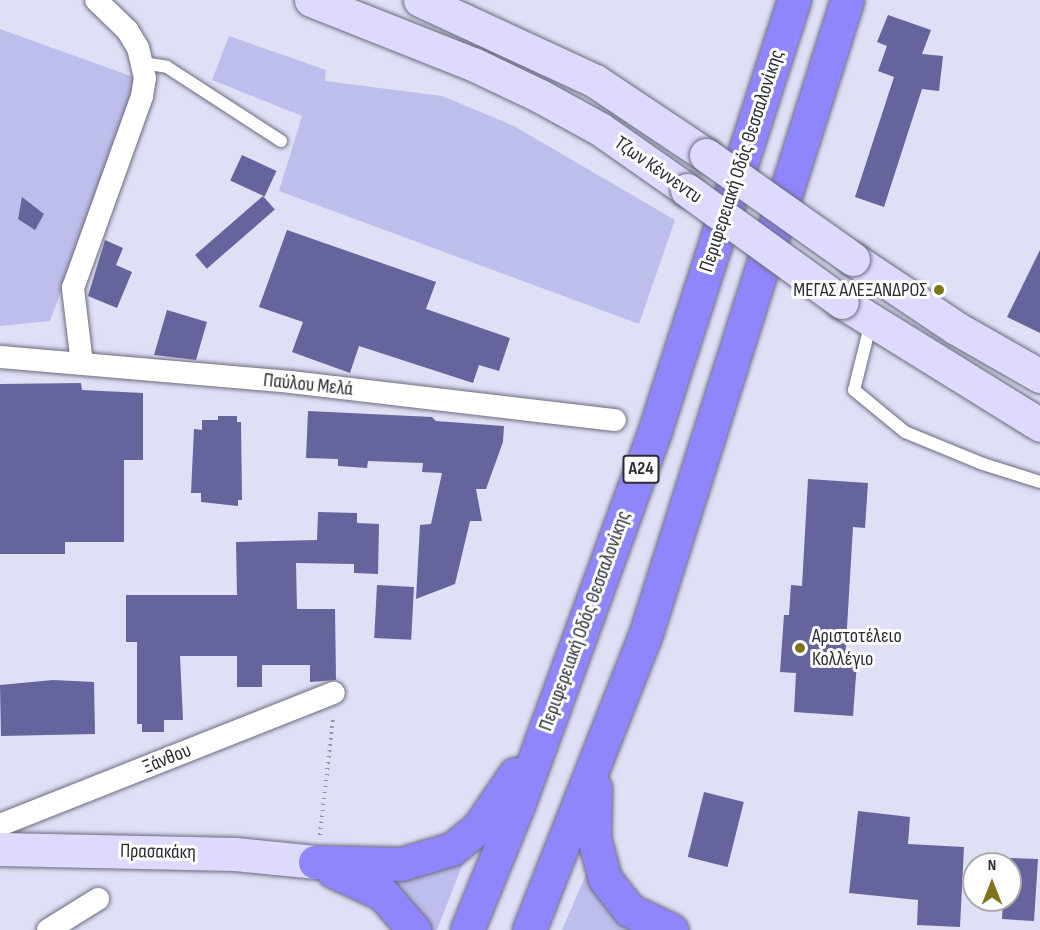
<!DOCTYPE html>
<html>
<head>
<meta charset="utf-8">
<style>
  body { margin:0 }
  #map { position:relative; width:1040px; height:930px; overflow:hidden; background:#dfdff6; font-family:"Sofia Sans Condensed",sans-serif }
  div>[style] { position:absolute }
  .green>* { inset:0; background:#bebeec }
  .building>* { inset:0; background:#66649c; transform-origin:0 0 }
  .path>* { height:4px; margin-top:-2px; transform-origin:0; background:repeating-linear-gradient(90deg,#9495a6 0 1.5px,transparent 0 6px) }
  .roads { filter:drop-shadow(0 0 2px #6b6b7f) drop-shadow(0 0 2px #6b6b7f) }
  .lane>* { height:12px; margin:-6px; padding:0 6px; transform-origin:6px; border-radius:6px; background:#fff }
  .street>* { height:22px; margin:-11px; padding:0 11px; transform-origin:11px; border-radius:11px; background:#fff }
  .secondary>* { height:33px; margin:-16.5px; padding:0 16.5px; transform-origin:16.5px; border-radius:16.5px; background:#dddafe }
  .highway>* { height:33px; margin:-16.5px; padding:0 16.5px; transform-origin:16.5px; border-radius:16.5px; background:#8f85fc }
  .bridges { filter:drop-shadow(0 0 2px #6b6b7f) drop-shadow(0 0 2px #6b6b7f) }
  .secondary-bridge>* { height:33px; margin:-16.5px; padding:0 16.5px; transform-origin:16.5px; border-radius:16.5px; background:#dddafe }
  .dots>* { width:16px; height:16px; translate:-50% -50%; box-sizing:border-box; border:3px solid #fff; border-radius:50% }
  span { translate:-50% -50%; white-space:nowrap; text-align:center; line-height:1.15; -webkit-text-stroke:6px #fff; paint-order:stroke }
  .shield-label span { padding:2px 4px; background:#fff; border:2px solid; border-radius:4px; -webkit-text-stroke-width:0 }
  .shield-label { font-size:18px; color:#2b2c34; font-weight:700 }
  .street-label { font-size:20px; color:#2b2c34 }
  .poi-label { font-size:20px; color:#2b2c34 }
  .right { translate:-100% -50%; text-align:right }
  .left { translate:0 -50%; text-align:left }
  .north { position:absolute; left:962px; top:852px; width:60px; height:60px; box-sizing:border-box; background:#fff; border:2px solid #aaabae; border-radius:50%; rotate:0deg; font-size:16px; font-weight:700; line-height:24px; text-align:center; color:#2b2c34 }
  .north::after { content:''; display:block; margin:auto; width:21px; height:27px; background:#7d761b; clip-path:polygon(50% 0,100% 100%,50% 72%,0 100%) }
</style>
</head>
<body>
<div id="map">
  <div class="green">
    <div style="clip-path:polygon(0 29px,139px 79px,50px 321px,0 326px)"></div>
    <div style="clip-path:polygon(229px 36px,326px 70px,325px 81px,442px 96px,514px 126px,675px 220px,639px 324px,279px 191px,302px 116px,212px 80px)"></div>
    <div style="clip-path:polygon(465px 858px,437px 930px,429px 930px,384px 877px)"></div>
    <div style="clip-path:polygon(587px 872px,638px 930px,562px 930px)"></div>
  </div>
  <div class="building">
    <div style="clip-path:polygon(888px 15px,931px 30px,922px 54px,943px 56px,939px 91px,922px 89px,884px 207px,855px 197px,894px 77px,878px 71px,887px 46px,877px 42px)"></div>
    <div style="left:242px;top:155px;width:38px;height:28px;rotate:25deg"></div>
    <div style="left:263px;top:196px;width:18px;height:90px;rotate:49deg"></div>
    <div style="clip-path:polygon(22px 197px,44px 214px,35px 230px,18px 219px)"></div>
    <div style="clip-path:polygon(287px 230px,436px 282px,426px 309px,510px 338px,499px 371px,479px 365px,473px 383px,359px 346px,350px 373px,292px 352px,303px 322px,259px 307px)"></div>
    <div style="clip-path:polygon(105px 240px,123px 248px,116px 265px,132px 272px,117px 308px,88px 296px)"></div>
    <div style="clip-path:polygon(1040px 250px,1040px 333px,1007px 317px)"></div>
    <div style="clip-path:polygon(167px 310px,207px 322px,196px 360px,154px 355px)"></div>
    <div style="clip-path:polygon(81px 383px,82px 390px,143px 393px,143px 460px,124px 460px,124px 542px,65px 542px,65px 554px,0 554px,0 384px)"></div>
    <div style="clip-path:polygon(308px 411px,432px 417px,436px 421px,504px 426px,503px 442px,486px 489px,476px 489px,482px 521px,470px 521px,455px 584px,416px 599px,420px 525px,431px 524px,442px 473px,422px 472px,423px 463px,368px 461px,367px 468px,338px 466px,338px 459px,306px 458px)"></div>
    <div style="clip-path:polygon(218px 416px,237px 416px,237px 422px,241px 422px,242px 500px,238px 500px,238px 506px,201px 502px,201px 493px,191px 493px,194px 429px,202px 430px,202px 420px,218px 420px)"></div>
    <div style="clip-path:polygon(808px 479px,868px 483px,865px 528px,853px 527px,845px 661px,857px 662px,853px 716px,794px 712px,796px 673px,780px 672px,784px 615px,789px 615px,791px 585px,802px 586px)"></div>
    <div style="clip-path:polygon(318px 512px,357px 513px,357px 523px,379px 524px,378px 574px,354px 573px,354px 564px,296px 563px,297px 609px,335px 609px,336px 680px,310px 682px,310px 665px,262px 665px,262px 687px,237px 687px,237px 656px,180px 656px,183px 720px,164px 720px,164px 732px,142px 732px,142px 724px,137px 724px,137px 642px,126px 642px,126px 595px,237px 595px,236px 542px,317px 540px)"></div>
    <div style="left:377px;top:585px;width:37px;height:53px;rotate:3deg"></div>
    <div style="clip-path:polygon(53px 680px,94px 682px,95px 734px,1px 736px,0 685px)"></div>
    <div style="left:704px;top:792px;width:41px;height:67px;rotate:14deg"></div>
    <div style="clip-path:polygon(858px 811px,910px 817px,908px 844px,964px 847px,960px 927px,917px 925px,918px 900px,849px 893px)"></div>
    <div style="clip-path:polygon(1010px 858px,1038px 859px,1034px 921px,1002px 919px,1003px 900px,1010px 900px)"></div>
  </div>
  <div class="path">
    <div style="left:320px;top:835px;width:119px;rotate:-83.7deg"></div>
  </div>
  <div class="roads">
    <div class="lane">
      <div style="left:143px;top:63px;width:24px;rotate:9deg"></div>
      <div style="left:167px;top:67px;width:136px;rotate:33deg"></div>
      <div style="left:871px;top:322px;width:70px;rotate:104deg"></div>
      <div style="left:854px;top:390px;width:66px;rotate:39.5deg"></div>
      <div style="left:905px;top:432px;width:84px;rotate:22.3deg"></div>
      <div style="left:983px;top:464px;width:60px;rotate:17.5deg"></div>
    </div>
    <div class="street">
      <div style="left:0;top:357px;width:292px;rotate:4.9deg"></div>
      <div style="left:291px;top:382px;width:326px;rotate:6.7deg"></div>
      <div style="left:82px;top:364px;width:77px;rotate:-96.8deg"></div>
      <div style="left:73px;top:288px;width:204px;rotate:-70.2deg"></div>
      <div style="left:142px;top:96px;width:18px;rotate:-81deg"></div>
      <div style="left:145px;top:78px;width:31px;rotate:-103deg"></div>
      <div style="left:138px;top:48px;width:21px;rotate:-121deg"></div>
      <div style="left:127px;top:30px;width:43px;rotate:-135.9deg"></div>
      <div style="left:0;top:825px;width:359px;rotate:-21.6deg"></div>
      <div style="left:48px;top:930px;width:59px;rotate:-31.8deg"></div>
    </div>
    <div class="secondary">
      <div style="left:311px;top:0;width:174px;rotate:21.6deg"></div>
      <div style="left:473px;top:64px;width:74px;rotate:25.5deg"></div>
      <div style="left:540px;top:96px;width:68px;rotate:28.8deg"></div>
      <div style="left:600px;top:129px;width:106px;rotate:35deg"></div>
      <div style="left:420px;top:0;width:193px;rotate:24.8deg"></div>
      <div style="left:595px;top:81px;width:133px;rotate:33.7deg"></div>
      <div style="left:853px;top:259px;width:124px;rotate:33.8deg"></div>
      <div style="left:956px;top:328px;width:97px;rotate:29.7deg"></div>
      <div style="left:842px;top:302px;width:233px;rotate:31.8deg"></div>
      <div style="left:0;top:849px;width:235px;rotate:1.2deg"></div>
      <div style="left:235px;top:854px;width:80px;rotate:5.7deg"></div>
    </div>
    <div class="highway">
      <div style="left:595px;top:788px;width:50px;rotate:91.1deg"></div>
      <div style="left:594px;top:838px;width:42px;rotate:75deg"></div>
      <div style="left:605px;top:879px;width:39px;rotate:52deg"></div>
      <div style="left:629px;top:910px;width:47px;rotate:25.5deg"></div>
      <div style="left:315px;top:862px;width:86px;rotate:1.3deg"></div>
      <div style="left:401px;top:864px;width:53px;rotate:-16.4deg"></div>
      <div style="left:452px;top:849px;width:35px;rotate:-39deg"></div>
      <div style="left:479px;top:827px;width:64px;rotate:-55.8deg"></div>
      <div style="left:333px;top:871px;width:55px;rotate:24.7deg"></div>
      <div style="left:383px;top:894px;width:48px;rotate:49.3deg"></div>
      <div style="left:467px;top:930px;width:135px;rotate:-67.8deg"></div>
      <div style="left:518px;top:805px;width:402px;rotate:-69.9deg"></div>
      <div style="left:656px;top:427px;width:449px;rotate:-72.1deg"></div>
      <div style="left:529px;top:930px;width:319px;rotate:-68.5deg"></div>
      <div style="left:646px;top:633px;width:664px;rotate:-72.38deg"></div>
    </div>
  </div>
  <div class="bridges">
    <div class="secondary-bridge">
      <div style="left:706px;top:155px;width:180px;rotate:35.3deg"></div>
      <div style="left:687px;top:190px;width:191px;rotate:35.9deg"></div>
    </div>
  </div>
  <div class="dots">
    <div style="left:939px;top:290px;background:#7d761b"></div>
    <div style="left:800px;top:648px;background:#7d761b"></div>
  </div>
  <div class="shield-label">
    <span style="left:641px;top:469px">Α24</span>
  </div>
  <div class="street-label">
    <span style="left:742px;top:161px;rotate:-72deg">Περιφερειακή Οδός Θεσσαλονίκης</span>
    <span style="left:658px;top:170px;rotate:35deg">Τζων Κέννεντυ</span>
    <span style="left:308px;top:385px;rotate:6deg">Παύλου Μελά</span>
    <span style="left:585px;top:621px;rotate:-70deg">Περιφερειακή Οδός Θεσσαλονίκης</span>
    <span style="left:167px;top:759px;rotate:-22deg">Ξάνθου</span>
    <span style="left:158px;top:852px;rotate:1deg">Πρασακάκη</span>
  </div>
  <div class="poi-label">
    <span class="right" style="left:927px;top:290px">ΜΕΓΑΣ ΑΛΕΞΑΝΔΡΟΣ</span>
    <span class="left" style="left:812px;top:648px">Αριστοτέλειο<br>Κολλέγιο</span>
  </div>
  <div class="north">N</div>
</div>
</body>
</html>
